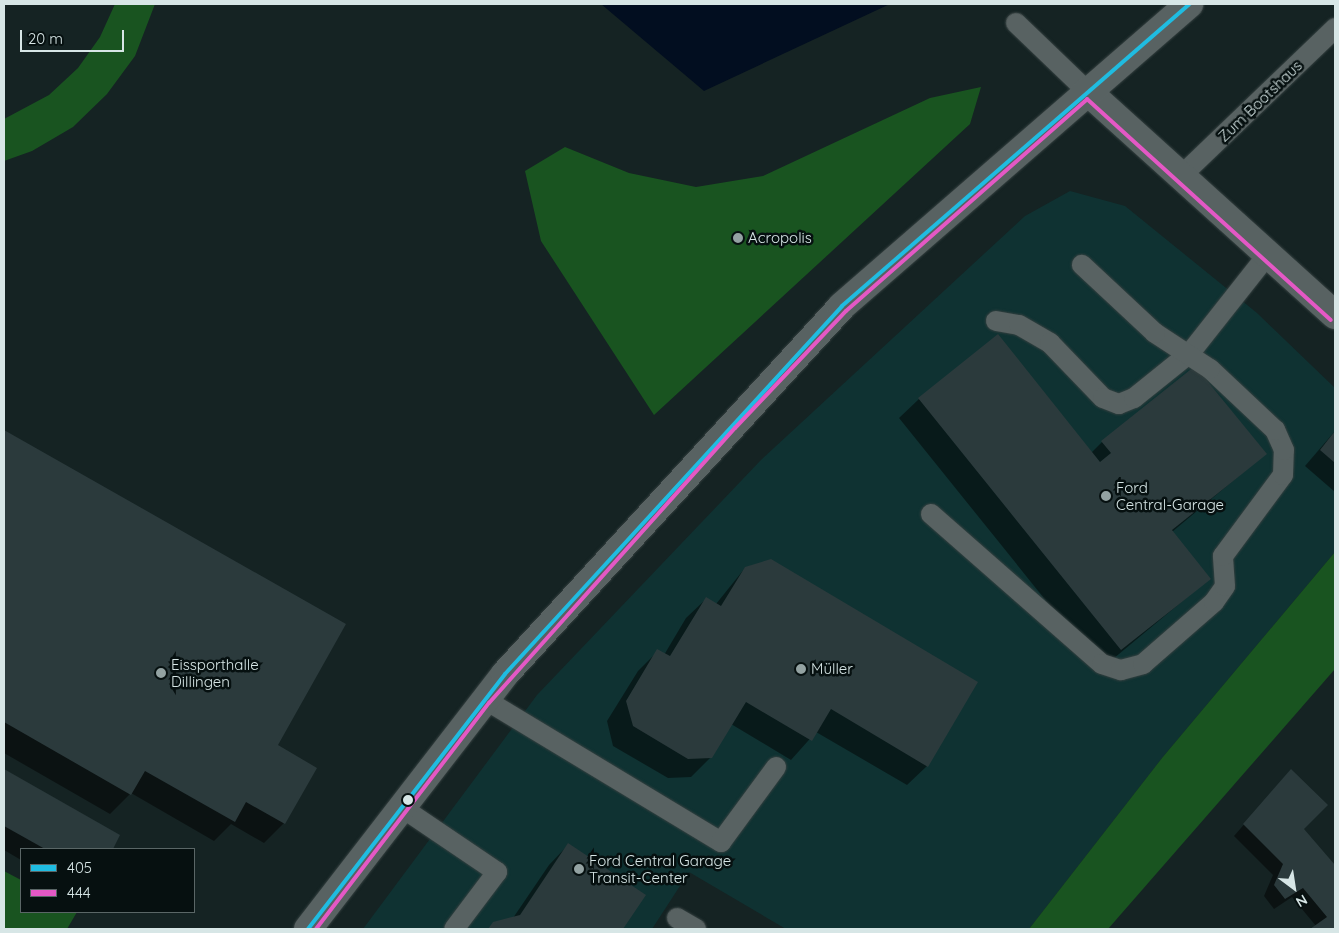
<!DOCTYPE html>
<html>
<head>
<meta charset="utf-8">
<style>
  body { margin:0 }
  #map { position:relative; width:1339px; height:933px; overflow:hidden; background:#152323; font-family:Quicksand,sans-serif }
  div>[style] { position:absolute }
  .built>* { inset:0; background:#0f3232 }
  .green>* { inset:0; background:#195420 }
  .water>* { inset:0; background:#020e20 }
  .shadow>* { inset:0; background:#0007 }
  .building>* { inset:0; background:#2b3a3c }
  .roads { filter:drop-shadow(0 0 1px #354040) drop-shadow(0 0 1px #354040) }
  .service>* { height:20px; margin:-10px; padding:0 10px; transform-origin:10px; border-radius:10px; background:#586262 }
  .minor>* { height:28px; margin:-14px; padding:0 14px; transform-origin:14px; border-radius:14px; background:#586262 }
  .tertiary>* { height:28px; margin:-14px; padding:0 14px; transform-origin:14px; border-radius:14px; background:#586262 }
  .bus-1>* { height:4px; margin:-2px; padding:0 2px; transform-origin:2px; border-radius:2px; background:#1fbce1 }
  .bus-2>* { height:4px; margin:-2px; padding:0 2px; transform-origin:2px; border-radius:2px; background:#e458c5 }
  .dots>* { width:14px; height:14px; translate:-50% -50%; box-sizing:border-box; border:2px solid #061010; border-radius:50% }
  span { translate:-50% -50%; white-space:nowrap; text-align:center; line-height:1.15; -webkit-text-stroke:5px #061010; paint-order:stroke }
  .street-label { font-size:15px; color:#d7e6e6 }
  .poi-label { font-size:15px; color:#d7e6e6 }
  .left { translate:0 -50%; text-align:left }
  .frame { position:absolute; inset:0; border:5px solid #d7e6e6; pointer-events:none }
  .legend { position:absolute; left:20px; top:848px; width:175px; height:65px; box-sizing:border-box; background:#061010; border:1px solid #5a6666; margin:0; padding:6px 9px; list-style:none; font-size:15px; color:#d7e6e6 }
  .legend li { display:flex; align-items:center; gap:10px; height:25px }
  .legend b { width:25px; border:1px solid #5a6666 }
  .north { position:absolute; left:1269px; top:863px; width:50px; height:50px; -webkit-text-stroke:4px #061010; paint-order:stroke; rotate:149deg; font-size:14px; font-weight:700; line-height:20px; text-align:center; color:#d7e6e6 }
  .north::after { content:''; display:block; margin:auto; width:18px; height:22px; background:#d7e6e6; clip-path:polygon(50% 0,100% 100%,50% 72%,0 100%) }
  .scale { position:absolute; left:20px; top:30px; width:104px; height:22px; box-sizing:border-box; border:2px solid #d7e6e6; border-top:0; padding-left:6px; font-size:15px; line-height:18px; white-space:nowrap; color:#d7e6e6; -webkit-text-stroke:4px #061010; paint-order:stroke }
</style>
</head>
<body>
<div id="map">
  <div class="built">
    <div style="clip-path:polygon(1070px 191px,1125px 206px,1257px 313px,1335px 388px,1335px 552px,1162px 758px,1029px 929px,786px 929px,689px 872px,652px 929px,363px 929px,537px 695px,761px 460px,1025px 216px)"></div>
  </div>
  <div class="green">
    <div style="clip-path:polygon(115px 4px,155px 4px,135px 56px,107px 94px,73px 127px,32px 151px,4px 161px,4px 119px,49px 95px,78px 68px,100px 37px)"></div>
    <div style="clip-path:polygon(981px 87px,970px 124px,654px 415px,541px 241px,525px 171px,565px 147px,629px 173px,696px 187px,763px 176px,930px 98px)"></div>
    <div style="clip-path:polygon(1335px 552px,1335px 669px,1108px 929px,1029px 929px,1162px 758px)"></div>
    <div style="clip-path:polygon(4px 871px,21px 880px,21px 912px,77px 912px,67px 929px,4px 929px)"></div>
  </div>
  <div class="water">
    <div style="clip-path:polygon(601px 4px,890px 4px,704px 91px)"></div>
  </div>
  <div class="shadow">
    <div style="clip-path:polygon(919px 399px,1091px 453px,1102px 442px,1265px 454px,1172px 532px,1209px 579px,1101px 669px,899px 418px)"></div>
    <div style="clip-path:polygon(4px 431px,345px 625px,276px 745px,284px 823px,264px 843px,231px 824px,214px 841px,131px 793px,110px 814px,4px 753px)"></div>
    <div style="clip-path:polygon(1335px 431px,1335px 492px,1305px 466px)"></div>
    <div style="clip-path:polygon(745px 568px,927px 766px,907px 785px,816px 732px,791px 760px,731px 724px,711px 757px,691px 777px,668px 778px,613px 746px,607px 721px,638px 671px,658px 651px,664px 655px,686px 618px,706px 599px,716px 604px)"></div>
    <div style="clip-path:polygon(4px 771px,119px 836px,111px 849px,21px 849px,21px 860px,4px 850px)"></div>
    <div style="clip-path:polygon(1281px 782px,1302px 829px,1335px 868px,1335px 929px,1312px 929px,1316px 926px,1292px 897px,1274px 909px,1264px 896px,1273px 875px,1234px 836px)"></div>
    <div style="clip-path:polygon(568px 845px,644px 895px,621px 929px,487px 929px,513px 918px,549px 865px)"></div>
  </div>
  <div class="building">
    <div style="clip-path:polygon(998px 334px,1100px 462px,1111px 453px,1101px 441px,1195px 366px,1267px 454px,1172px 530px,1211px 579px,1121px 650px,918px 398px)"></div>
    <div style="clip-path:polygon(4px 430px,346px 624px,278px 745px,317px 768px,285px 824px,246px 802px,235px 822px,145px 771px,131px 795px,4px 722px)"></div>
    <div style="clip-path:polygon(1335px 431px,1335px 463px,1320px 450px)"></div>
    <div style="clip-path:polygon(771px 559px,978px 682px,928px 767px,831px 709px,812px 741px,746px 702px,712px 758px,688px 759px,633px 726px,626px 701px,657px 649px,670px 656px,706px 597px,721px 606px,745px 567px)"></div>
    <div style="clip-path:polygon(4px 769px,120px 835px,113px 849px,45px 849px,4px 826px)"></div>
    <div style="clip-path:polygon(1291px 769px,1328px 805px,1304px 829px,1335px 865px,1335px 929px,1310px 929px,1327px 917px,1303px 888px,1285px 899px,1274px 885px,1283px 864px,1243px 824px)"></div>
    <div style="clip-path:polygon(568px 843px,646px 895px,623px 929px,488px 929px,493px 922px,520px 915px)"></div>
  </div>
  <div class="roads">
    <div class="service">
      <div style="left:1016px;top:23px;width:98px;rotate:43.8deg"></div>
      <div style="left:1183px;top:174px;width:211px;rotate:-43.8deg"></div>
      <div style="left:996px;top:321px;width:23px;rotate:10deg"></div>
      <div style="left:1019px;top:325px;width:36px;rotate:30deg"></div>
      <div style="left:1050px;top:343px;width:76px;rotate:46.1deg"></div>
      <div style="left:1103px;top:398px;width:17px;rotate:21deg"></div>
      <div style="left:1119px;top:404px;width:16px;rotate:-22deg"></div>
      <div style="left:1134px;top:398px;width:72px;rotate:-38.8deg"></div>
      <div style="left:1190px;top:353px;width:127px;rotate:-51.7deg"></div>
      <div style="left:931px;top:514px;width:227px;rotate:41.3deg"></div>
      <div style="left:1102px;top:664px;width:20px;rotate:18deg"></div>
      <div style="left:1121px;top:670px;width:23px;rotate:-15deg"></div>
      <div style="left:1143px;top:664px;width:94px;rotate:-41.1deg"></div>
      <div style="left:1214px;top:602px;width:19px;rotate:-55deg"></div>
      <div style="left:1225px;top:586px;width:30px;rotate:-94deg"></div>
      <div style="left:1223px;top:556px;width:101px;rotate:-53.5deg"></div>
      <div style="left:1283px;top:475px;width:25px;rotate:-88deg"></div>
      <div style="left:1284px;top:450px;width:22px;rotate:-114deg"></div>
      <div style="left:1275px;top:430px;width:89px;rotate:-136.8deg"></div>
      <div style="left:1210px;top:369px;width:66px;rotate:-146.8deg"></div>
      <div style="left:1155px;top:333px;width:100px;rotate:-137deg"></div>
      <div style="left:484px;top:699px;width:277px;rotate:31.1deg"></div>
      <div style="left:721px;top:842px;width:93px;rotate:-53.7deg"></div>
      <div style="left:401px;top:807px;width:116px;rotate:34.1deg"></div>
      <div style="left:497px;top:872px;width:71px;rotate:127deg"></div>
      <div style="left:677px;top:918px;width:22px;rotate:30deg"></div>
    </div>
    <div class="minor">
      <div style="left:1087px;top:91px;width:334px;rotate:42.1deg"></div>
    </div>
    <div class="tertiary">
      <div style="left:308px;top:929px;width:322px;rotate:-52.3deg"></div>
      <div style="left:505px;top:674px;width:499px;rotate:-47.5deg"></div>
      <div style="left:842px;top:306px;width:460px;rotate:-41deg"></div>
    </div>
  </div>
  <div class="bus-1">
    <div style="left:308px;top:929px;width:322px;rotate:-52.3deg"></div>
    <div style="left:505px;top:674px;width:499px;rotate:-47.5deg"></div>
    <div style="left:842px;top:306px;width:460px;rotate:-41deg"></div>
  </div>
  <div class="bus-2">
    <div style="left:316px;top:929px;width:285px;rotate:-52.6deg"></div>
    <div style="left:489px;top:703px;width:369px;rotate:-48.2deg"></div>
    <div style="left:735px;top:428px;width:161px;rotate:-46.5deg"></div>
    <div style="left:846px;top:311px;width:321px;rotate:-41.3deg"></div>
    <div style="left:1087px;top:99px;width:329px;rotate:42.2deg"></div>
  </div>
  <div class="dots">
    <div style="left:738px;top:238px;background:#93a2a2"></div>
    <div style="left:1106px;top:496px;background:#93a2a2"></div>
    <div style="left:801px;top:669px;background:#93a2a2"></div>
    <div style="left:161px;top:673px;background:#93a2a2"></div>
    <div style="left:408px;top:800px;background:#d7e6e6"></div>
    <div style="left:579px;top:869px;background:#93a2a2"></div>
  </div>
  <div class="street-label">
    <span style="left:1260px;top:101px;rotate:-44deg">Zum Bootshaus</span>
  </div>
  <div class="poi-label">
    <span class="left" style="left:748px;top:238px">Acropolis</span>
    <span class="left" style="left:1116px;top:496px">Ford<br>Central-Garage</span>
    <span class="left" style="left:171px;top:673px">Eissporthalle<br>Dillingen</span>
    <span class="left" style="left:811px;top:669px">Müller</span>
    <span class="left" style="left:589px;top:869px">Ford Central Garage<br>Transit-Center</span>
  </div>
  <div class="frame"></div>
  <ul class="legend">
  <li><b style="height:6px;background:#1fbce1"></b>405</li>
  <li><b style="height:6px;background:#e458c5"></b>444</li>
  </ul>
  <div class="north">N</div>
  <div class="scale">20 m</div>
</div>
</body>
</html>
